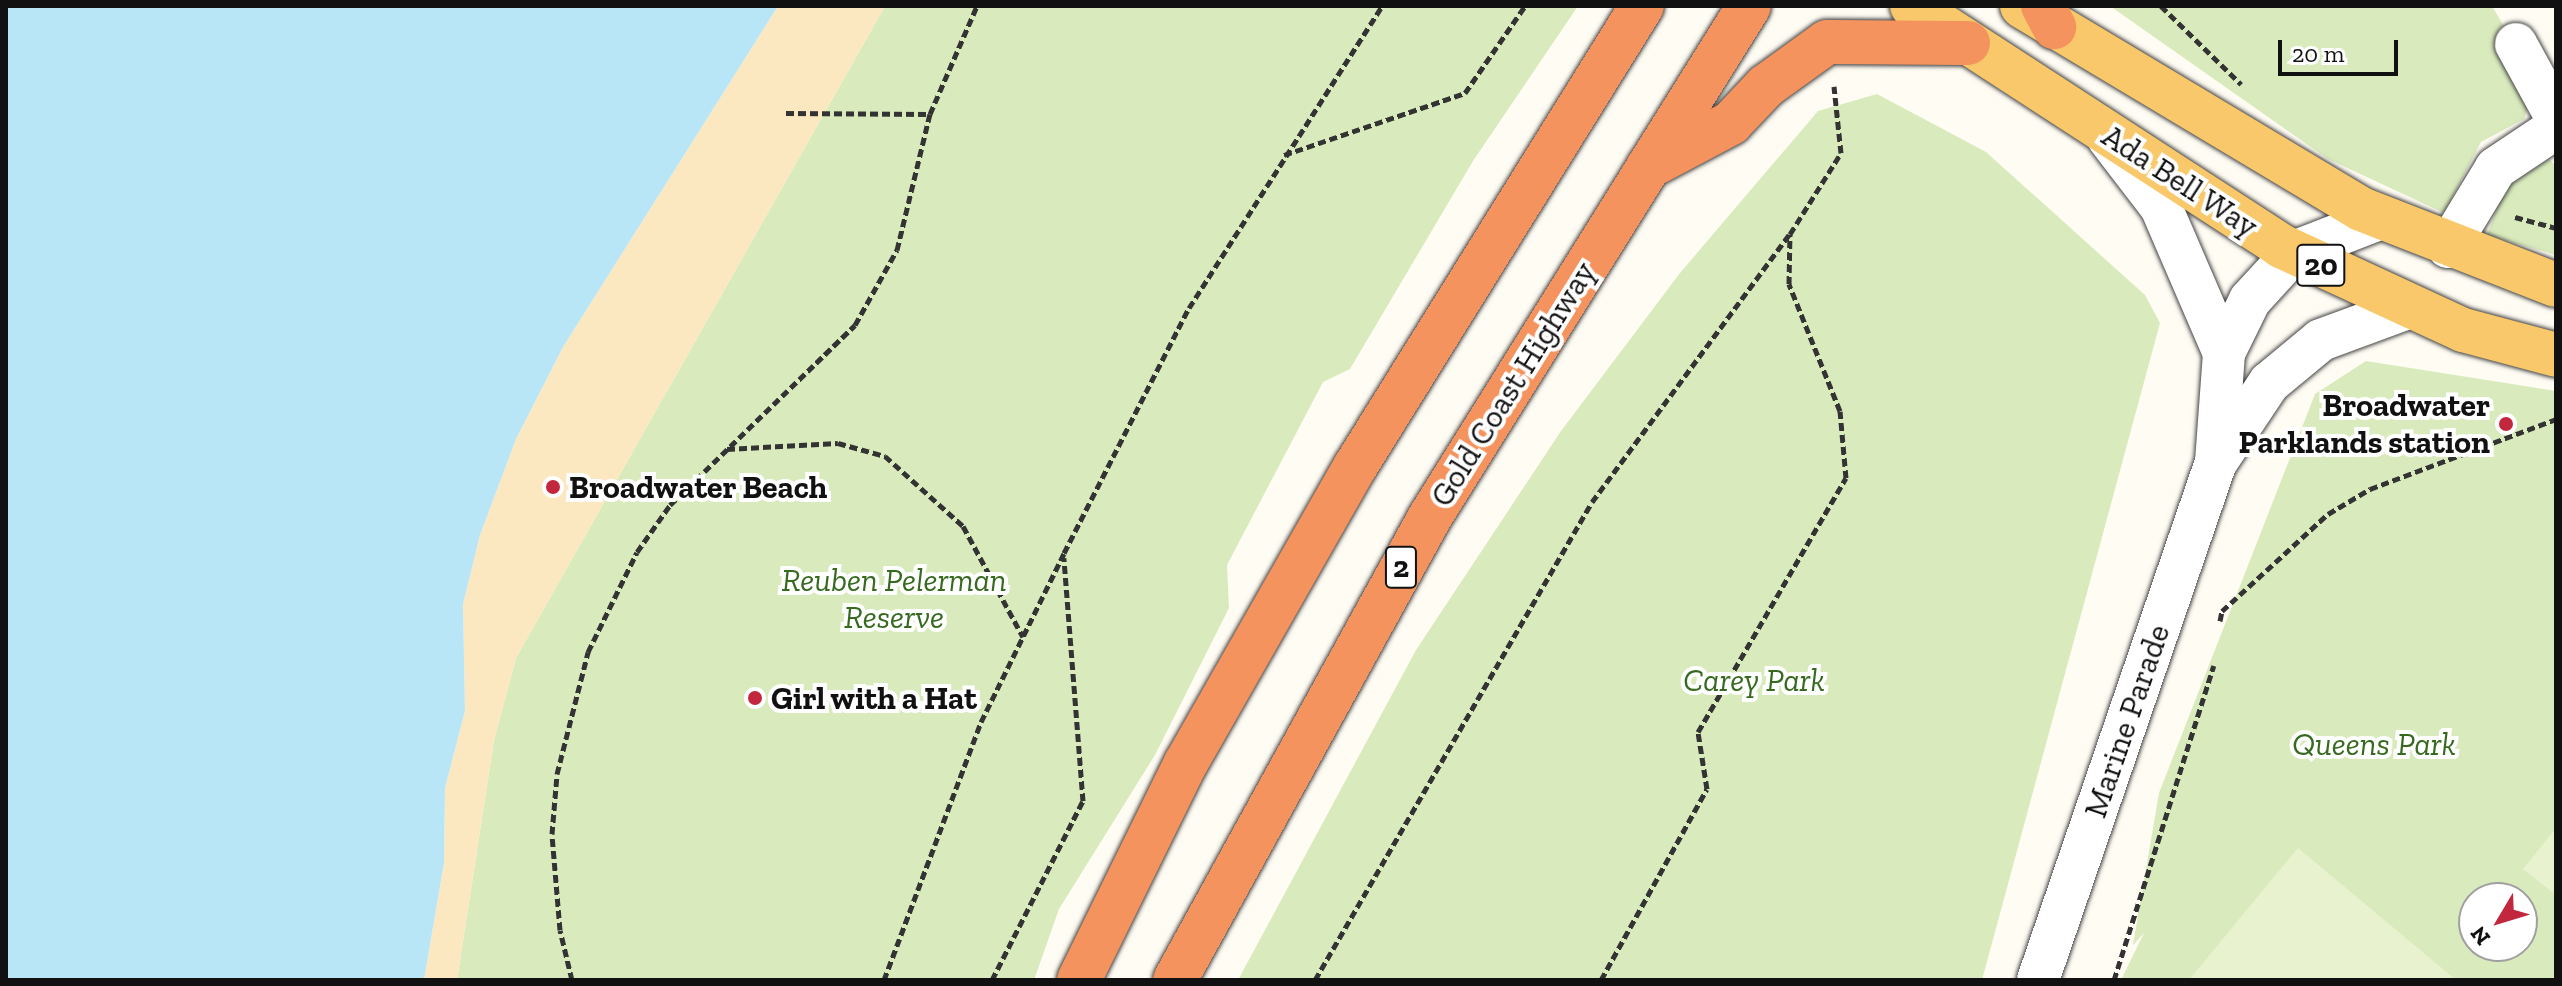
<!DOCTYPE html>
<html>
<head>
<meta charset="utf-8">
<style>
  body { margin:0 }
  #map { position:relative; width:2562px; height:986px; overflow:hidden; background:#fffcf4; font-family:"Zilla Slab",serif }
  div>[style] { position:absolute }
  .green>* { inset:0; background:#d9ebbd }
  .sand>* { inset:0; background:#fbe8c1 }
  .pitch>* { inset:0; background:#e9f2cf }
  .water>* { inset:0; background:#b9e6f7 }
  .path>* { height:5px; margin-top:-2.5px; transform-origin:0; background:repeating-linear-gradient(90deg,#333 0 8px,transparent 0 12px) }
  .roads { filter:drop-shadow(0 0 2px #444) drop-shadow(0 0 2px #444) }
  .minor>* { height:42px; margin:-21px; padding:0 21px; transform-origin:21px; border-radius:21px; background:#fff }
  .major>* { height:44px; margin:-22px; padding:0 22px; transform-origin:22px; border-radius:22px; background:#f8c86b }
  .highway>* { height:44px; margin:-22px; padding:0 22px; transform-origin:22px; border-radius:22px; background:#f4935d }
  .dots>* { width:22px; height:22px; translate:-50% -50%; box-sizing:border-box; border:4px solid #fff; border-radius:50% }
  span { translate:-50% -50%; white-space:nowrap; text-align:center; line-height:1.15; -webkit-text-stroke:8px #fff; paint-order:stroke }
  .shield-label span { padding:2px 6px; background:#fff; border:2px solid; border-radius:6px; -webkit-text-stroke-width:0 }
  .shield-label { font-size:30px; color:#111; font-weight:700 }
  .street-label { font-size:32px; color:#111 }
  .poi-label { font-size:32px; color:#111; font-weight:700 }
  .right { translate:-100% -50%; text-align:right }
  .left { translate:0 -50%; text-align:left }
  .park-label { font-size:32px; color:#366a1f; font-style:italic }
  .frame { position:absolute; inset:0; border:8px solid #111; pointer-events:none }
  .north { position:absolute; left:2458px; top:882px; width:80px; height:80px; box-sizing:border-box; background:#fff; border:2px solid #a0a0a0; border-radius:50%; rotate:232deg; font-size:22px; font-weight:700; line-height:32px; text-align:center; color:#111 }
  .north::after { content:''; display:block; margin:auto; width:28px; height:36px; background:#c2273e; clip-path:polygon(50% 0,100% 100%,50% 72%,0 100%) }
  .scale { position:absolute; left:2278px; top:40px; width:120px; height:36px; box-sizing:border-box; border:4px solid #111; border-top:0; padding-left:10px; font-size:24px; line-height:28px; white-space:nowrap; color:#111; -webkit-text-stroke:6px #fff; paint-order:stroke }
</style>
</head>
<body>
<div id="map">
  <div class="green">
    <div style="clip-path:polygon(885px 6px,1578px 6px,1473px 161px,1350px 369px,1323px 382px,1227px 565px,1229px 608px,1155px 755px,1059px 909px,1034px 980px,457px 980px,494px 740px,516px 658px)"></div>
    <div style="clip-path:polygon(2110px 6px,2492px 6px,2538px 84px,2524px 119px,2481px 142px,2444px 213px,2328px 159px)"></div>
    <div style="clip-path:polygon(1877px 94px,1986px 152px,2145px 295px,2160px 323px,1982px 980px,1238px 980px,1416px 650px,1561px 431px,1680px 273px,1818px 111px)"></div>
    <div style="clip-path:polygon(2549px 159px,2556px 166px,2556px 255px,2487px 235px,2504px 189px)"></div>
    <div style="clip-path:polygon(evenodd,2366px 361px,2556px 391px,2556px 980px,2121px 980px,2144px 933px,2133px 945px,2159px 793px,2315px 394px,2366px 361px,2474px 898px,2522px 898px,2522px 946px,2474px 946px,2474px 898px)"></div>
  </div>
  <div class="sand">
    <div style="clip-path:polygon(778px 6px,885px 6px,516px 658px,494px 740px,457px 980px,424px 980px,444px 863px,445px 788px,465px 711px,463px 604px,480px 535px,516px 439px,563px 347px)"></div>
  </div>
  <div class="pitch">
    <div style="clip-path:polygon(2556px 828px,2556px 895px,2523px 869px)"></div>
    <div style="clip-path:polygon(2298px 848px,2456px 980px,2189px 980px)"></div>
  </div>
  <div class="water">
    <div style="clip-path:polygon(6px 6px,778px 6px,563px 347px,516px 439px,480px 535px,463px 604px,465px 711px,445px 788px,444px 863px,424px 980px,6px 980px)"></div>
  </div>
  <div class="path">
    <div style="left:2161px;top:6px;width:112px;rotate:44.3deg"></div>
    <div style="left:786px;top:113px;width:144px;rotate:0.4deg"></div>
    <div style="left:1284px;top:155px;width:191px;rotate:-18.9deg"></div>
    <div style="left:1465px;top:93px;width:106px;rotate:-55.4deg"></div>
    <div style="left:2515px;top:217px;width:42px;rotate:15deg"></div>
    <div style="left:727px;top:449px;width:111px;rotate:-3.1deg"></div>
    <div style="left:838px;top:443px;width:49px;rotate:15.5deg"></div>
    <div style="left:885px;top:456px;width:105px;rotate:41.9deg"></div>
    <div style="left:963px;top:526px;width:126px;rotate:61.6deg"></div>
    <div style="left:2220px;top:621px;width:10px;rotate:-79deg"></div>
    <div style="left:2222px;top:611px;width:144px;rotate:-42.5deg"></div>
    <div style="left:2328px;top:514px;width:49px;rotate:-30.8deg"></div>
    <div style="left:2370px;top:489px;width:199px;rotate:-20.6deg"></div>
    <div style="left:572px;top:980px;width:51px;rotate:-103.5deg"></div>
    <div style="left:560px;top:930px;width:96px;rotate:-94.8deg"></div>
    <div style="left:552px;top:834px;width:60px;rotate:-85.2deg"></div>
    <div style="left:557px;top:774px;width:126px;rotate:-75.7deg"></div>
    <div style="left:588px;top:652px;width:111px;rotate:-63.9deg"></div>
    <div style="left:637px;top:552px;width:57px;rotate:-54.9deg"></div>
    <div style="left:670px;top:505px;width:258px;rotate:-44.2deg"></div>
    <div style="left:855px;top:325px;width:86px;rotate:-60.8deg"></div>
    <div style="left:897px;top:250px;width:140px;rotate:-76.4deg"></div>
    <div style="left:930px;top:114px;width:118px;rotate:-66.5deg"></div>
    <div style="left:884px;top:980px;width:276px;rotate:-69.4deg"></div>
    <div style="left:981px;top:722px;width:188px;rotate:-63.8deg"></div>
    <div style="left:1064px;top:553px;width:275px;rotate:-63deg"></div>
    <div style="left:1189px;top:308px;width:358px;rotate:-57.4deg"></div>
    <div style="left:992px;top:980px;width:201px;rotate:-63.1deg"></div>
    <div style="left:1083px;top:801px;width:244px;rotate:-94.5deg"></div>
    <div style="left:1315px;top:980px;width:552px;rotate:-59.91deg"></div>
    <div style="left:1592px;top:502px;width:332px;rotate:-53.6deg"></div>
    <div style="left:1601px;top:980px;width:218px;rotate:-61deg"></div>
    <div style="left:1707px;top:789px;width:58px;rotate:-99deg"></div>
    <div style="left:1698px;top:732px;width:294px;rotate:-59.8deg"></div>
    <div style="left:1846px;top:478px;width:67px;rotate:-95.1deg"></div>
    <div style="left:1840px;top:411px;width:137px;rotate:-111.9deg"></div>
    <div style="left:1789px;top:284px;width:50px;rotate:-88.9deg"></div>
    <div style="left:1790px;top:234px;width:96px;rotate:-57.8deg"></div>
    <div style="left:1841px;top:153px;width:67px;rotate:-96deg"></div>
    <div style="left:2114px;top:980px;width:330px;rotate:-72.4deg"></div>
  </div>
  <div class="roads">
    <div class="minor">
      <div style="left:2516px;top:44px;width:83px;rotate:61.3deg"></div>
      <div style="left:2108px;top:138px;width:87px;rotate:52.5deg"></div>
      <div style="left:2161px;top:207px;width:159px;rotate:66.7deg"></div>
      <div style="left:2448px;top:247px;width:92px;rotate:-58.7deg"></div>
      <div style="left:2496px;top:168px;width:72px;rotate:-33.7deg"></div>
      <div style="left:2217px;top:461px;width:94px;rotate:-56.3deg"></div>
      <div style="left:2269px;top:383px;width:67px;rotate:-39.6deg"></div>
      <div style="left:2321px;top:340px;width:93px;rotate:-20.2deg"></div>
      <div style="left:2038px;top:980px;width:548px;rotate:-71.04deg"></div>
      <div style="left:2216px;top:462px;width:109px;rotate:-85.8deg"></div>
      <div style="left:2224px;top:353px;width:59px;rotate:-63.9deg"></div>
      <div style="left:2250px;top:300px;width:65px;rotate:-47.5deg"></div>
      <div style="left:2294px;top:252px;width:93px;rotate:-21.3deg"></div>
    </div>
    <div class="major">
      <div style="left:1912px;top:6px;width:440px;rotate:33deg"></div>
      <div style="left:2281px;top:246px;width:200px;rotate:24.8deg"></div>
      <div style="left:2463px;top:330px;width:96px;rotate:15deg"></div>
      <div style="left:2022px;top:6px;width:395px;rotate:30.9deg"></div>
      <div style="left:2361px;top:209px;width:209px;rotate:21.3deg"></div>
    </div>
    <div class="highway">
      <div style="left:2043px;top:6px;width:24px;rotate:62deg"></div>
      <div style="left:1648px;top:167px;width:94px;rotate:-27.9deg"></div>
      <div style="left:1731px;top:123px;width:51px;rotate:-46.6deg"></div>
      <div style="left:1766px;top:86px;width:75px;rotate:-35.8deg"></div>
      <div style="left:1827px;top:42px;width:141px;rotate:0.4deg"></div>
      <div style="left:1079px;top:980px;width:242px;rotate:-63.8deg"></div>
      <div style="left:1186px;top:763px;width:341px;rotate:-60.3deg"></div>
      <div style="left:1355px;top:467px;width:543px;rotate:-58.1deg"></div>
      <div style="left:1175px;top:980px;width:529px;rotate:-61.16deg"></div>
      <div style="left:1430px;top:517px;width:602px;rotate:-58.02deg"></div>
    </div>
  </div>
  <div class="dots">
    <div style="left:2506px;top:424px;background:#c2273e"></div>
    <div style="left:553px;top:487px;background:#c2273e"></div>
    <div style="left:755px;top:698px;background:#c2273e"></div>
  </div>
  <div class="shield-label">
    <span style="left:2321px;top:265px">20</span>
    <span style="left:1401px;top:567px">2</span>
  </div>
  <div class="street-label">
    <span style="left:2180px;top:181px;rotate:33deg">Ada Bell Way</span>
    <span style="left:1513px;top:384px;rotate:-58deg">Gold Coast Highway</span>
    <span style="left:2127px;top:721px;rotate:-71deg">Marine Parade</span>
  </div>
  <div class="poi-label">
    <span class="right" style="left:2490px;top:424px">Broadwater<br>Parklands station</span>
    <span class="left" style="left:569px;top:487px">Broadwater Beach</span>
    <span class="left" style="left:771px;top:698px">Girl with a Hat</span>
  </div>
  <div class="park-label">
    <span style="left:894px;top:599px">Reuben Pelerman<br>Reserve</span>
    <span style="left:1754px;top:680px">Carey Park</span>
    <span style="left:2374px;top:744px">Queens Park</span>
  </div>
  <div class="frame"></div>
  <div class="north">N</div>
  <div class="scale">20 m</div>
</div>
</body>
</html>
